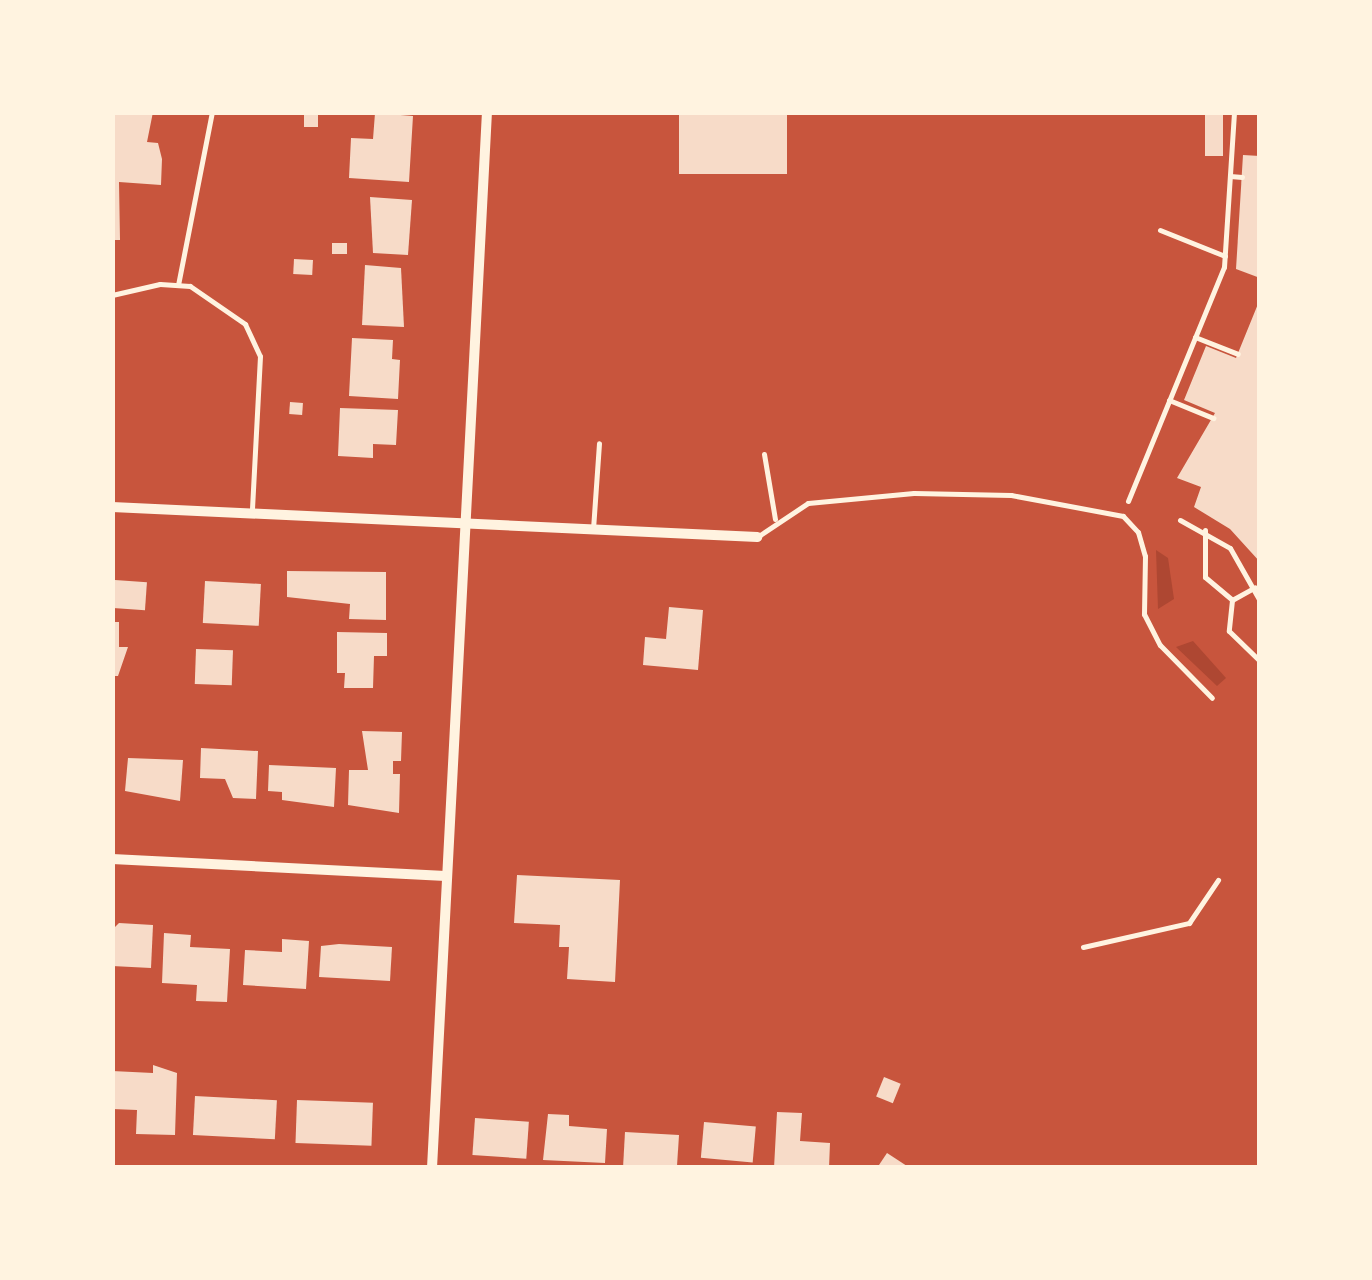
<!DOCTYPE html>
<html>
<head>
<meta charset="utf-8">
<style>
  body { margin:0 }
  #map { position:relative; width:1372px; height:1280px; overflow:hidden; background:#c8553d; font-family:"PT Sans",sans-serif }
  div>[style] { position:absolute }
  .green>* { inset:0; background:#ae4732 }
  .building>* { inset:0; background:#f7dbc8; transform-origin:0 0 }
  .path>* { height:5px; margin:-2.5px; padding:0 2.5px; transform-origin:2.5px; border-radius:2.5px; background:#fff3e0 }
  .service>* { height:5px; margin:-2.5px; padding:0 2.5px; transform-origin:2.5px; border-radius:2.5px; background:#fff3e0 }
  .minor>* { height:10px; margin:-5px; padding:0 5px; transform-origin:5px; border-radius:5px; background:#fff3e0 }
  span { translate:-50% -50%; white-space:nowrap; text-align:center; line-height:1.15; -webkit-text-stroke:9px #fff3e0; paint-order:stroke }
  .frame { position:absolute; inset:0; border:115px solid #fff3e0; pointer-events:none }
</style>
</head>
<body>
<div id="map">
  <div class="green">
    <div style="clip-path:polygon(1156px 550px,1168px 558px,1174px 599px,1158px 609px)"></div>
    <div style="clip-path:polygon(1193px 641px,1226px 678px,1217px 686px,1176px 647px)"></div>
  </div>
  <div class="building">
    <div style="clip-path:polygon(114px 112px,153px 112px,147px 142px,158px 143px,162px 159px,161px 185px,119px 182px,120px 240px,112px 240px)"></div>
    <div style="left:304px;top:112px;width:14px;height:15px"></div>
    <div style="left:679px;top:112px;width:108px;height:62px"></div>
    <div style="left:1205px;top:112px;width:18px;height:44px"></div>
    <div style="clip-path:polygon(375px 113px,413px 116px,409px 182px,349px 178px,351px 138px,373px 139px)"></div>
    <div style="clip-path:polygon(1243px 155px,1260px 156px,1260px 278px,1236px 269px)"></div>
    <div style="clip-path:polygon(370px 197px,412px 200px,408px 255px,373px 253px)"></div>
    <div style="left:332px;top:243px;width:15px;height:11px"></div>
    <div style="left:294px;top:259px;width:19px;height:15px;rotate:3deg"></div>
    <div style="clip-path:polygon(365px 265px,401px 268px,404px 327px,362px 325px)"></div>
    <div style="clip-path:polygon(1260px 299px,1260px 562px,1230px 529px,1194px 507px,1201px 487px,1177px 478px,1215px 413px,1184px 400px,1206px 346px,1236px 358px)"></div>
    <div style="clip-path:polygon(352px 338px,393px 340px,392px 359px,400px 360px,398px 399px,349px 396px)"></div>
    <div style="left:290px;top:402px;width:13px;height:12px;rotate:4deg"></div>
    <div style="clip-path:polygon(340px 408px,398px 410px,396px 445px,373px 444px,373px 458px,338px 456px)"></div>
    <div style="clip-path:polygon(287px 571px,386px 572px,386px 620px,349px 619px,350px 604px,287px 597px)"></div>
    <div style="left:115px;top:580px;width:32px;height:28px;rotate:4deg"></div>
    <div style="left:205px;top:581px;width:56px;height:42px;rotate:3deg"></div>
    <div style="clip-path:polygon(669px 607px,703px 610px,698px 670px,643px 665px,645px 637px,666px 639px)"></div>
    <div style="clip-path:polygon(112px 622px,119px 622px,119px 647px,128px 647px,118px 676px,112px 676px)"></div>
    <div style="clip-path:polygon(337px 632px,387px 633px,387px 656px,374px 656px,373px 688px,344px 688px,345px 673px,337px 673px)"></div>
    <div style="left:196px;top:649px;width:37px;height:35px;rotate:2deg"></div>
    <div style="clip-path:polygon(362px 731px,402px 732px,401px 761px,393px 761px,393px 774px,400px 774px,399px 813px,348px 805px,349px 770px,368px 770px)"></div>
    <div style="clip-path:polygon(201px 748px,258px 751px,256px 799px,233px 798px,225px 779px,200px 778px)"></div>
    <div style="clip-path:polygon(128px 758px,183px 760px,180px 801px,125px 791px)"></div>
    <div style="clip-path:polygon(269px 765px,336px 768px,334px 807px,282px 800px,282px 792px,268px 791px)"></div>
    <div style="clip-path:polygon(517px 875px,620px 880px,615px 982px,567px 979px,569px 947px,559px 947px,560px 925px,514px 923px)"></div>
    <div style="clip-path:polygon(119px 923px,153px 925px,151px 968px,112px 966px,112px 930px)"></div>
    <div style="clip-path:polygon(164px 933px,191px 935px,190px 947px,230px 949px,227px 1002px,196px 1001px,197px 985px,162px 983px)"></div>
    <div style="clip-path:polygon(282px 939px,309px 941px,306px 989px,243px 985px,245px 950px,282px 952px)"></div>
    <div style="clip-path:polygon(339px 944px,392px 947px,390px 981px,319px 977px,321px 946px)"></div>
    <div style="clip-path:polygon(153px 1065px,177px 1073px,175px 1135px,136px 1134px,137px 1110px,112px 1109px,112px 1071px,153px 1073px)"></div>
    <div style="left:884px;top:1077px;width:18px;height:21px;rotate:22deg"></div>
    <div style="left:195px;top:1096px;width:82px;height:39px;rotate:3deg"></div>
    <div style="left:297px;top:1100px;width:76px;height:43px;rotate:2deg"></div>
    <div style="clip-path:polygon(777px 1112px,802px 1113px,800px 1141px,830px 1143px,829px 1168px,774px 1168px)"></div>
    <div style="clip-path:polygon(548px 1114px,569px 1115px,569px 1126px,607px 1129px,605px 1163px,543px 1160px)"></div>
    <div style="left:475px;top:1118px;width:54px;height:37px;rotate:4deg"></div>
    <div style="left:704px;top:1122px;width:52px;height:36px;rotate:5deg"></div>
    <div style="clip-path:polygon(625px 1132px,679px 1135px,677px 1166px,623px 1168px)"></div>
    <div style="clip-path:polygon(887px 1153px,910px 1168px,877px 1168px)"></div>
  </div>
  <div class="path">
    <div style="left:1230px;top:176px;width:12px;rotate:5deg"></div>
    <div style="left:1160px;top:230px;width:70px;rotate:21.8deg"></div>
    <div style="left:1195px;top:337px;width:46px;rotate:21.6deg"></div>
    <div style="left:1169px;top:400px;width:48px;rotate:22.2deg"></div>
    <div style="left:1128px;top:501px;width:253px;rotate:-67.7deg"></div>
    <div style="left:1224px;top:267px;width:155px;rotate:-86.3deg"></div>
    <div style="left:1180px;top:520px;width:57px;rotate:29.2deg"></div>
    <div style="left:1230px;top:548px;width:61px;rotate:60.5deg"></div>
    <div style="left:1205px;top:530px;width:47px;rotate:90deg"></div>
    <div style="left:1205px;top:577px;width:35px;rotate:40deg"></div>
    <div style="left:1232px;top:600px;width:31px;rotate:96deg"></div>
    <div style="left:1229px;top:631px;width:43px;rotate:44.1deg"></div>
    <div style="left:1232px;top:600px;width:26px;rotate:-29deg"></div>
  </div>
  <div class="service">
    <div style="left:178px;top:285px;width:176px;rotate:-78.9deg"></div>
    <div style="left:112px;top:295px;width:49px;rotate:-12.9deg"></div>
    <div style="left:160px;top:284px;width:30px;rotate:4deg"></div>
    <div style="left:190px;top:286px;width:67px;rotate:34.6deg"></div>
    <div style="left:245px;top:324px;width:35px;rotate:65deg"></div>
    <div style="left:260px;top:356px;width:155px;rotate:93deg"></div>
    <div style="left:764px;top:454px;width:66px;rotate:80.4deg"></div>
    <div style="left:593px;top:529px;width:86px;rotate:-86deg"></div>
    <div style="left:757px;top:537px;width:61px;rotate:-33.7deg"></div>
    <div style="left:808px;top:503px;width:106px;rotate:-5.4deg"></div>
    <div style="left:914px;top:493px;width:97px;rotate:1.2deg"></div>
    <div style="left:1011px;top:495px;width:114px;rotate:10.6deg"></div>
    <div style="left:1123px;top:516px;width:22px;rotate:47deg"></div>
    <div style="left:1138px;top:532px;width:25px;rotate:74deg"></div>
    <div style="left:1145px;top:556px;width:58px;rotate:91deg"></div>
    <div style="left:1144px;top:614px;width:35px;rotate:63deg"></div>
    <div style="left:1160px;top:645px;width:74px;rotate:45.5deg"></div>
    <div style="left:1083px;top:947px;width:109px;rotate:-12.8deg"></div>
    <div style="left:1189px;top:923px;width:52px;rotate:-56deg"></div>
  </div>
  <div class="minor">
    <div style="left:112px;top:507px;width:646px;rotate:2.66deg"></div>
    <div style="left:112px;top:859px;width:334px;rotate:2.9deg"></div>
    <div style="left:432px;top:1168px;width:1057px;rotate:-87.02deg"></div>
  </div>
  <div class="frame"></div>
</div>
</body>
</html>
